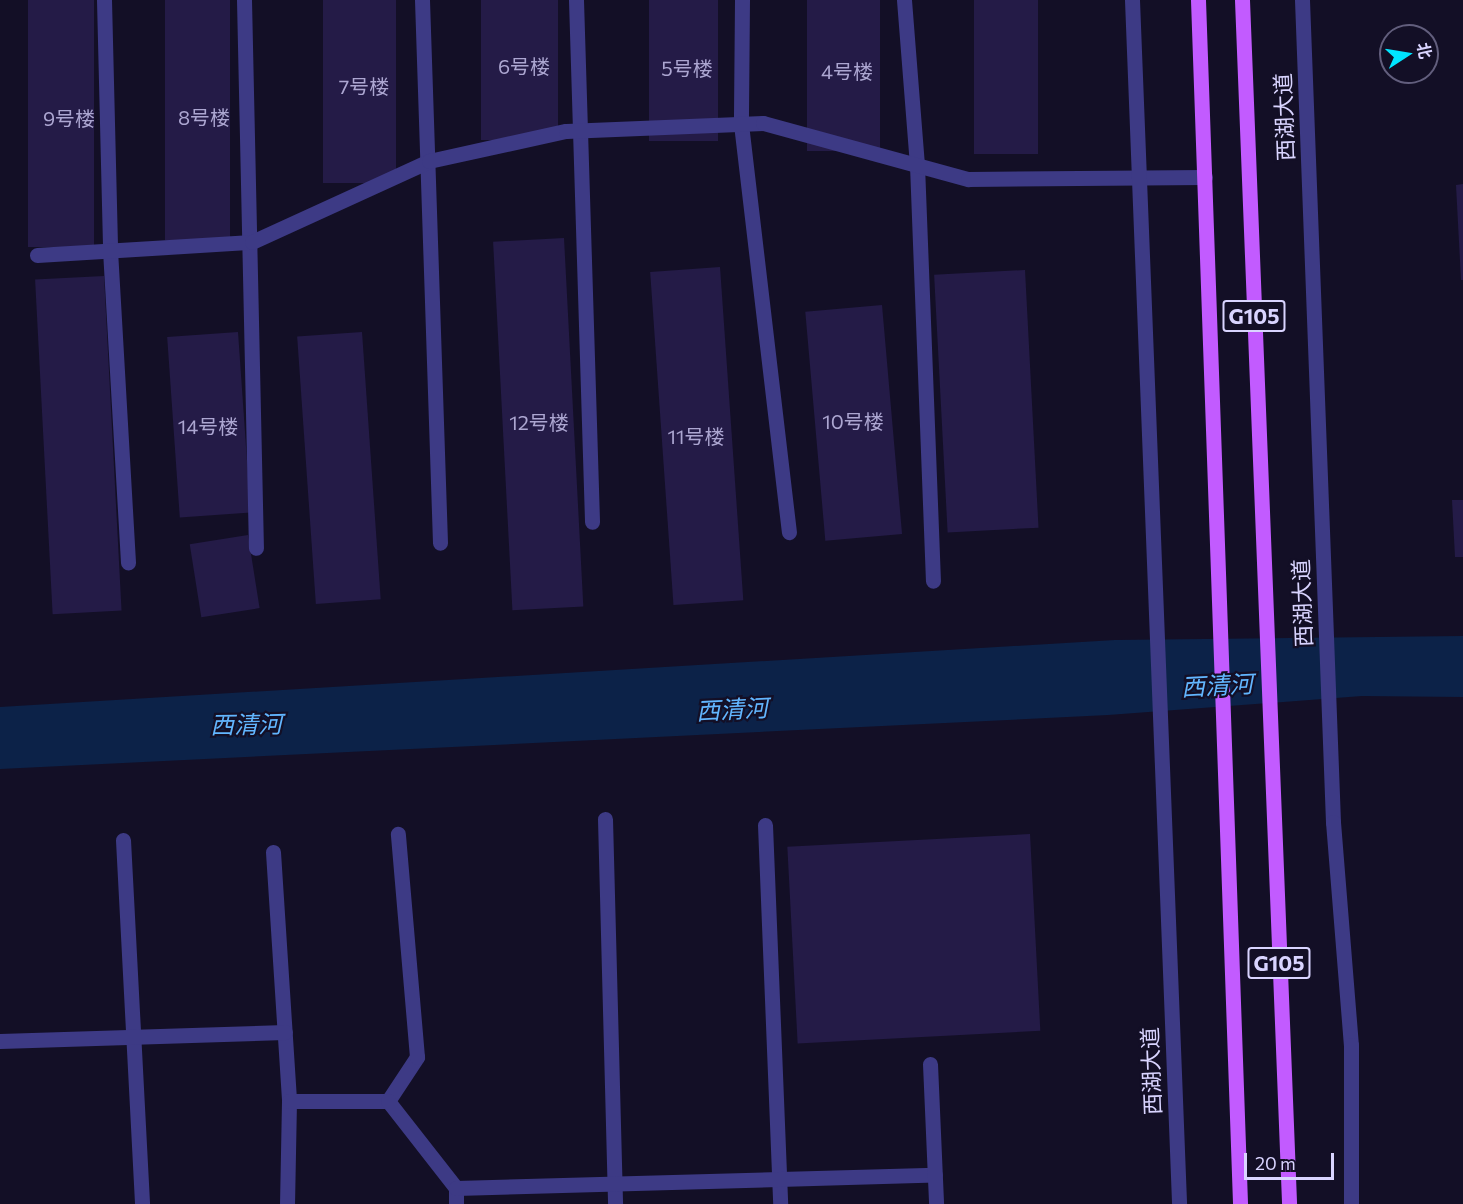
<!DOCTYPE html>
<html>
<head>
<meta charset="utf-8">
<style>
  body { margin:0 }
  #map { position:relative; width:1463px; height:1204px; overflow:hidden; background:#130f26; font-family:Commissioner,"Noto Sans SC",sans-serif }
  div>[style] { position:absolute }
  .water>* { inset:0; background:#0c2248 }
  .building>* { inset:0; background:#241b47; transform-origin:0 0 }
  .service>* { height:15px; margin:-7.5px; padding:0 7.5px; transform-origin:7.5px; border-radius:7.5px; background:#3d3a85 }
  .minor>* { height:15px; margin:-7.5px; padding:0 7.5px; transform-origin:7.5px; border-radius:7.5px; background:#3d3a85 }
  .tertiary>* { height:15px; margin:-7.5px; padding:0 7.5px; transform-origin:7.5px; border-radius:7.5px; background:#3d3a85 }
  .primary>* { height:15px; margin:-7.5px; padding:0 7.5px; transform-origin:7.5px; border-radius:7.5px; background:#c25bff }
  span { translate:-50% -50%; white-space:nowrap; text-align:center; line-height:1.15; -webkit-text-stroke:4.5px #130f26; paint-order:stroke }
  .number-label { font-size:20px; color:#aca6d1 }
  .number-label span { -webkit-text-stroke-width:0 }
  .shield-label span { padding:2px 4px; background:#130f26; border:2px solid; border-radius:4px; -webkit-text-stroke-width:0 }
  .shield-label { font-size:21px; color:#d9d4ff; font-weight:700 }
  .street-label { font-size:22px; color:#d9d4ff }
  .water-label { font-size:24px; color:#62b6ff; font-style:italic }
  .north { position:absolute; left:1379px; top:24px; width:60px; height:60px; box-sizing:border-box; background:#130f26; border:2px solid #625e7d; border-radius:50%; rotate:78deg; font-size:16px; font-weight:700; line-height:24px; text-align:center; color:#d9d4ff }
  .north::after { content:''; display:block; margin:auto; width:21px; height:27px; background:#00e5ff; clip-path:polygon(50% 0,100% 100%,50% 72%,0 100%) }
  .scale { position:absolute; left:1244px; top:1153px; width:90px; height:27px; box-sizing:border-box; border:3px solid #d9d4ff; border-top:0; padding-left:8px; font-size:18px; line-height:21px; white-space:nowrap; color:#d9d4ff; -webkit-text-stroke:4px #130f26; paint-order:stroke }
</style>
</head>
<body>
<div id="map">
  <div class="water">
    <div style="clip-path:polygon(1463px 636px,1463px 697px,1362px 696px,1108px 715px,0 769px,0 707px,1115px 640px)"></div>
  </div>
  <div class="building">
    <div style="left:28px;top:0;width:66px;height:247px"></div>
    <div style="left:165px;top:0;width:65px;height:240px"></div>
    <div style="left:323px;top:0;width:73px;height:183px"></div>
    <div style="left:481px;top:0;width:77px;height:140px"></div>
    <div style="left:649px;top:0;width:69px;height:141px"></div>
    <div style="left:807px;top:0;width:73px;height:151px"></div>
    <div style="left:974px;top:0;width:64px;height:154px"></div>
    <div style="clip-path:polygon(1463px 184px,1463px 280px,1461px 280px,1456px 185px)"></div>
    <div style="left:564px;top:238px;width:369px;height:71px;rotate:87deg"></div>
    <div style="left:720px;top:267px;width:334px;height:70px;rotate:86deg"></div>
    <div style="left:1025px;top:270px;width:258px;height:91px;rotate:87deg"></div>
    <div style="left:104px;top:276px;width:335px;height:69px;rotate:87deg"></div>
    <div style="left:882px;top:305px;width:230px;height:77px;rotate:85deg"></div>
    <div style="left:238px;top:332px;width:181px;height:71px;rotate:86deg"></div>
    <div style="left:362px;top:332px;width:268px;height:65px;rotate:86deg"></div>
    <div style="clip-path:polygon(1452px 500px,1463px 500px,1463px 557px,1455px 557px)"></div>
    <div style="left:248px;top:535px;width:74px;height:59px;rotate:81deg"></div>
    <div style="left:1030px;top:834px;width:197px;height:243px;rotate:87deg"></div>
  </div>
  <div class="service">
    <div style="left:104px;top:0;width:250px;rotate:88.6deg"></div>
    <div style="left:110px;top:250px;width:313px;rotate:86.7deg"></div>
    <div style="left:244px;top:0;width:548px;rotate:88.75deg"></div>
    <div style="left:422px;top:0;width:543px;rotate:88.1deg"></div>
    <div style="left:576px;top:0;width:522px;rotate:88.24deg"></div>
    <div style="left:742px;top:0;width:124px;rotate:90.5deg"></div>
    <div style="left:741px;top:124px;width:411px;rotate:83.3deg"></div>
    <div style="left:904px;top:0;width:166px;rotate:85.5deg"></div>
    <div style="left:917px;top:165px;width:416px;rotate:87.8deg"></div>
    <div style="left:605px;top:819px;width:385px;rotate:88.5deg"></div>
    <div style="left:765px;top:825px;width:379px;rotate:87.7deg"></div>
    <div style="left:123px;top:840px;width:364px;rotate:87deg"></div>
    <div style="left:273px;top:852px;width:250px;rotate:86.3deg"></div>
    <div style="left:289px;top:1101px;width:103px;rotate:91.1deg"></div>
    <div style="left:0;top:1041px;width:285px;rotate:-1.8deg"></div>
    <div style="left:289px;top:1101px;width:99px"></div>
    <div style="left:388px;top:1101px;width:53px;rotate:-56.6deg"></div>
    <div style="left:417px;top:1057px;width:224px;rotate:-94.9deg"></div>
    <div style="left:388px;top:1101px;width:110px;rotate:52deg"></div>
    <div style="left:456px;top:1188px;width:16px;rotate:90deg"></div>
    <div style="left:456px;top:1188px;width:479px;rotate:-1.6deg"></div>
  </div>
  <div class="minor">
    <div style="left:37px;top:255px;width:215px;rotate:-3.5deg"></div>
    <div style="left:252px;top:242px;width:195px;rotate:-24.6deg"></div>
    <div style="left:429px;top:161px;width:140px;rotate:-12.4deg"></div>
    <div style="left:566px;top:131px;width:197px;rotate:-2.3deg"></div>
    <div style="left:763px;top:123px;width:213px;rotate:15.3deg"></div>
    <div style="left:968px;top:179px;width:237px;rotate:-0.5deg"></div>
    <div style="left:930px;top:1064px;width:140px;rotate:87.5deg"></div>
  </div>
  <div class="tertiary">
    <div style="left:1132px;top:0;width:1205px;rotate:87.76deg"></div>
    <div style="left:1302px;top:0;width:823px;rotate:87.84deg"></div>
    <div style="left:1333px;top:822px;width:224px;rotate:85.4deg"></div>
    <div style="left:1351px;top:1045px;width:159px;rotate:90deg"></div>
  </div>
  <div class="primary">
    <div style="left:1198px;top:0;width:1205px;rotate:88deg"></div>
    <div style="left:1242px;top:0;width:1205px;rotate:87.76deg"></div>
  </div>
  <div class="number-label">
    <span style="left:524px;top:66px">6号楼</span>
    <span style="left:687px;top:68px">5号楼</span>
    <span style="left:847px;top:71px">4号楼</span>
    <span style="left:364px;top:86px">7号楼</span>
    <span style="left:204px;top:117px">8号楼</span>
    <span style="left:69px;top:118px">9号楼</span>
    <span style="left:853px;top:421px">10号楼</span>
    <span style="left:539px;top:422px">12号楼</span>
    <span style="left:208px;top:426px">14号楼</span>
    <span style="left:696px;top:436px">11号楼</span>
  </div>
  <div class="shield-label">
    <span style="left:1254px;top:316px">G105</span>
    <span style="left:1279px;top:963px">G105</span>
  </div>
  <div class="street-label">
    <span style="left:1284px;top:117px;rotate:-92deg">西湖大道</span>
    <span style="left:1302px;top:603px;rotate:-92deg">西湖大道</span>
    <span style="left:1151px;top:1071px;rotate:-92deg">西湖大道</span>
  </div>
  <div class="water-label">
    <span style="left:1217px;top:685px;rotate:-3deg">西清河</span>
    <span style="left:732px;top:709px;rotate:-3deg">西清河</span>
    <span style="left:246px;top:724px;rotate:-1deg">西清河</span>
  </div>
  <div class="north">北</div>
  <div class="scale">20 m</div>
</div>
</body>
</html>
